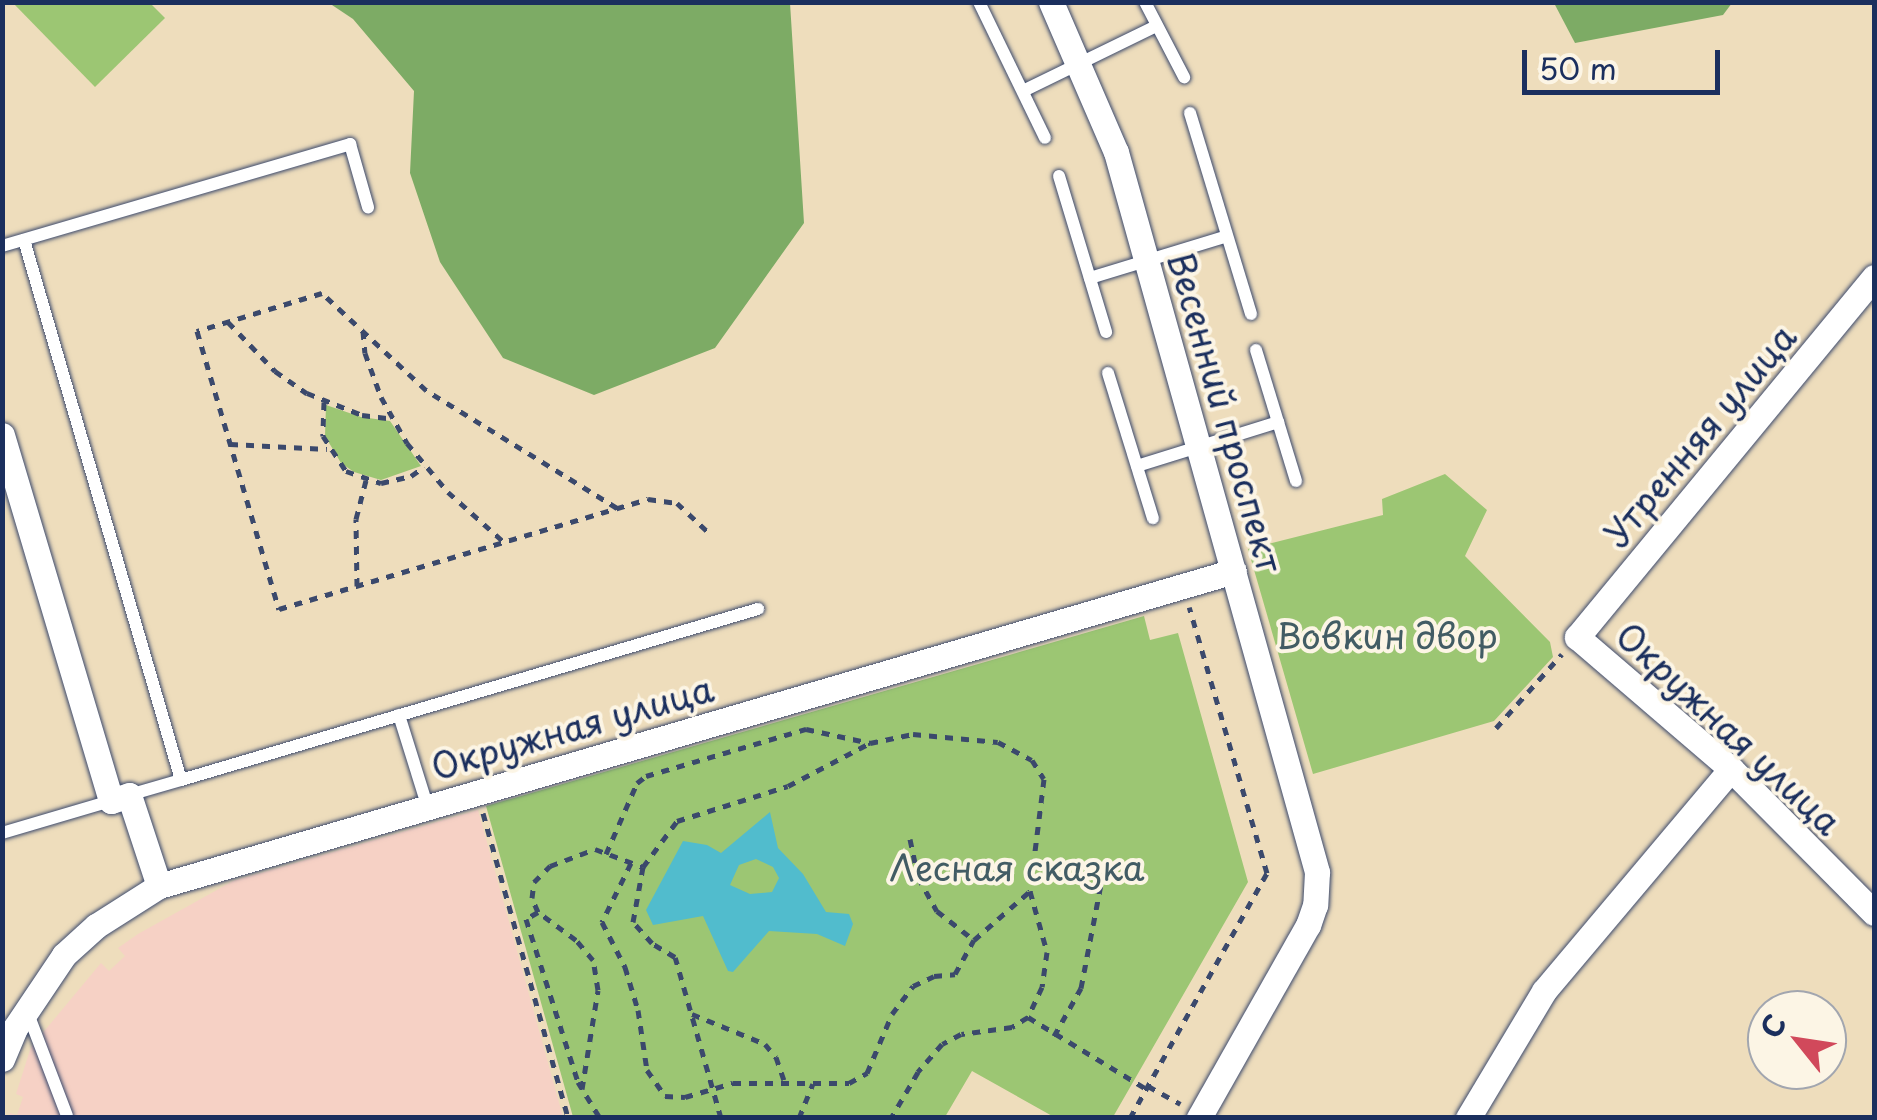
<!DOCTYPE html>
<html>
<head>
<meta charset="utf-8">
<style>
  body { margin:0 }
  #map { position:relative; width:1877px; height:1120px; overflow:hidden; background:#eeddbc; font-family:"Playpen Sans",sans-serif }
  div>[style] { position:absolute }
  .built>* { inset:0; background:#f6d1c5 }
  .green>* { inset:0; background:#9cc673 }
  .forest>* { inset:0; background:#7dab65 }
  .water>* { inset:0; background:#51bccd }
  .path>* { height:5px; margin-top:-2.5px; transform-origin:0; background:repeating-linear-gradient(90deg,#3b496c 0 8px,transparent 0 16px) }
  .roads { filter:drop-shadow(0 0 2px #3b496c) drop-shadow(0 0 2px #3b496c) }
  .lane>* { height:12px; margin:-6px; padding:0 6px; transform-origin:6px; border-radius:6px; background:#fff }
  .street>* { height:25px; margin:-12.5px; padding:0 12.5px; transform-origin:12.5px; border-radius:12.5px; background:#fff }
  .path-bridge>* { height:5px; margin-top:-2.5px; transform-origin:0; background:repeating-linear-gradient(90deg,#3b496c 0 8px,transparent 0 16px) }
  span { translate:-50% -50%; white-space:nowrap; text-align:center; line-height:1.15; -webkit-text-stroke:8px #fcf5e5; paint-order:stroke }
  .street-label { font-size:35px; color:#1b2f5e }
  .park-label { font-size:35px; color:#425c64 }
  .frame { position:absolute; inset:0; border:5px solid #1b2f5e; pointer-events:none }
  .north { position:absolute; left:1747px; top:990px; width:100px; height:100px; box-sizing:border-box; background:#fcf5e5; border:2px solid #a2a6af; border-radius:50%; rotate:300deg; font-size:28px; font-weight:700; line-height:40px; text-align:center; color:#1b2f5e }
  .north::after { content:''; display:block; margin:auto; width:35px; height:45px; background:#d1495b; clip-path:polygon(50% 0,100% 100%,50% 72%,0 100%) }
  .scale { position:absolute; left:1522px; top:50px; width:198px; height:45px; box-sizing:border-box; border:5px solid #1b2f5e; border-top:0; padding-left:12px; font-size:30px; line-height:35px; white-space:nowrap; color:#1b2f5e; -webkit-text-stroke:8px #fcf5e5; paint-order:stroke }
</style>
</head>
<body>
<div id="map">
  <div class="built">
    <div style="clip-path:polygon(478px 810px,563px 1117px,8px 1118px,10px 1113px,17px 1115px,23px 1097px,16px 1094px,31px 1047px,101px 963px,109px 971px,125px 956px,118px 948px,138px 934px,233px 881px)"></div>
  </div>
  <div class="green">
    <div style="clip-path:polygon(13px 3px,150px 3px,165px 18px,95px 87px)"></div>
    <div style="clip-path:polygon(326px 405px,361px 417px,390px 421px,421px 466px,381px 480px,354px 472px,341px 463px,325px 436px)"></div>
    <div style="clip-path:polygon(1445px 474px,1487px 510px,1465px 556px,1550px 642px,1553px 657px,1494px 721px,1313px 774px,1248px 549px,1383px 515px,1382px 499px)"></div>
    <div style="clip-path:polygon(1144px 616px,1150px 640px,1178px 633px,1248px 882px,1113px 1117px,1054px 1117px,972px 1071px,945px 1117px,573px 1117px,486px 806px)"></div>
  </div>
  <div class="forest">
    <div style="clip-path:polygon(329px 3px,790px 3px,804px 223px,715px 348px,594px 395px,503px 358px,440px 262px,410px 173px,414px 91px,353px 19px)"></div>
    <div style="clip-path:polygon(1554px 3px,1732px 3px,1723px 15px,1575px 43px)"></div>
  </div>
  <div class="water">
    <div style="clip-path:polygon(evenodd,770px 812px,778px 848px,803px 874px,826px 912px,849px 914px,853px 924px,845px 946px,817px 934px,769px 931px,733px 972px,728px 971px,703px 916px,653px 925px,646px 910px,683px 841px,707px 845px,721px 853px,770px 812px,756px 859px,773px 867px,779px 878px,772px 892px,750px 894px,730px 885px,739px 865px,756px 859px)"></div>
  </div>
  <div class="path">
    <div style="left:228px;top:322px;width:68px;rotate:46.2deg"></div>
    <div style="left:275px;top:371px;width:39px;rotate:35deg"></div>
    <div style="left:307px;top:393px;width:59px;rotate:21.8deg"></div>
    <div style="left:362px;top:415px;width:31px;rotate:7deg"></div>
    <div style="left:363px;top:331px;width:22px;rotate:85deg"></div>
    <div style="left:365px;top:353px;width:47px;rotate:70deg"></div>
    <div style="left:381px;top:397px;width:53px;rotate:60.5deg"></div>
    <div style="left:407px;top:443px;width:64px;rotate:50.1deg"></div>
    <div style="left:448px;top:492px;width:75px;rotate:41.8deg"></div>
    <div style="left:324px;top:402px;width:34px;rotate:92deg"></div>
    <div style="left:323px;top:436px;width:42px;rotate:56.7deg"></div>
    <div style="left:346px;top:471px;width:37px;rotate:19deg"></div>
    <div style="left:381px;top:483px;width:31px;rotate:-13deg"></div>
    <div style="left:411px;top:476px;width:16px;rotate:-35deg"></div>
    <div style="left:230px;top:444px;width:97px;rotate:3deg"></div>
    <div style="left:617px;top:508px;width:225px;rotate:-148.3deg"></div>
    <div style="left:426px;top:390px;width:142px;rotate:-137deg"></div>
    <div style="left:322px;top:293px;width:131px;rotate:163.1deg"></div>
    <div style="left:197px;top:331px;width:290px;rotate:73.6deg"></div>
    <div style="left:279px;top:609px;width:385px;rotate:-16.6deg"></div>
    <div style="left:648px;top:499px;width:29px;rotate:8deg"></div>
    <div style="left:677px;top:503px;width:41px;rotate:43deg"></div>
    <div style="left:357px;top:586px;width:67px;rotate:-90.9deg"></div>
    <div style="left:356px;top:519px;width:40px;rotate:-75.6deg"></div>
    <div style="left:1496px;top:728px;width:99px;rotate:-48.3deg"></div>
    <div style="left:483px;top:813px;width:317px;rotate:74.4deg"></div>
    <div style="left:910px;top:839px;width:39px;rotate:78deg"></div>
    <div style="left:918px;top:877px;width:39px;rotate:61deg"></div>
    <div style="left:937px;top:911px;width:47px;rotate:38.1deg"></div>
    <div style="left:606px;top:854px;width:77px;rotate:-66.4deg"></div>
    <div style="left:637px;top:783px;width:11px;rotate:-38deg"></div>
    <div style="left:646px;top:776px;width:167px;rotate:-16.4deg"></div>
    <div style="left:806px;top:729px;width:66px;rotate:12.3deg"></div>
    <div style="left:631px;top:863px;width:66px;rotate:116.2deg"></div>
    <div style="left:602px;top:922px;width:51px;rotate:62.9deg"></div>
    <div style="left:625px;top:967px;width:45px;rotate:73.2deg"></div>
    <div style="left:638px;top:1010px;width:61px;rotate:81.5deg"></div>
    <div style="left:647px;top:1070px;width:32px;rotate:55deg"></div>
    <div style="left:665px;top:1096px;width:20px;rotate:3deg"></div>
    <div style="left:538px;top:912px;width:14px;rotate:150deg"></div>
    <div style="left:526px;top:919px;width:171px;rotate:72.3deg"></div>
    <div style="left:578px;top:1082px;width:42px;rotate:58.6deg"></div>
    <div style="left:692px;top:1014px;width:79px;rotate:22.3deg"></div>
    <div style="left:765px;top:1044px;width:17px;rotate:50deg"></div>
    <div style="left:776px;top:1057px;width:24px;rotate:71deg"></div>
    <div style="left:1028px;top:1017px;width:137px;rotate:31.3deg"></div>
    <div style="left:1054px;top:1036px;width:55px;rotate:-60.6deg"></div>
    <div style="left:1081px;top:988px;width:111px;rotate:-79.1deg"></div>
    <div style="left:733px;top:1083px;width:116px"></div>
    <div style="left:849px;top:1083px;width:21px;rotate:-29deg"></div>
    <div style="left:867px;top:1073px;width:64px;rotate:-67deg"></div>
    <div style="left:892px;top:1014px;width:35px;rotate:-53deg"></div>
    <div style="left:913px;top:986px;width:23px;rotate:-25deg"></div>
    <div style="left:934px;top:976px;width:21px;rotate:-5deg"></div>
    <div style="left:955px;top:974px;width:39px;rotate:-61deg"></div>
    <div style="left:974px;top:940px;width:74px;rotate:-41.2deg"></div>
    <div style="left:1148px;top:1086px;width:37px;rotate:29deg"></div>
    <div style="left:582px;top:1089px;width:100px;rotate:-80.8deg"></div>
    <div style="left:598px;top:990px;width:30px;rotate:-99deg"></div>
    <div style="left:593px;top:960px;width:26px;rotate:-130deg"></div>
    <div style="left:576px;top:940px;width:47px;rotate:-143.6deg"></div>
    <div style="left:538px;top:912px;width:15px;rotate:-113deg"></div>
    <div style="left:532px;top:898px;width:16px;rotate:-83deg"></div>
    <div style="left:534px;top:882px;width:23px;rotate:-45deg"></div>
    <div style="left:550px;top:866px;width:48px;rotate:-20.7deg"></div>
    <div style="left:595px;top:849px;width:51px;rotate:20.6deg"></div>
    <div style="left:721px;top:1118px;width:167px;rotate:-105.9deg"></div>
    <div style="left:675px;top:957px;width:27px;rotate:-149deg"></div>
    <div style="left:652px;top:943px;width:28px;rotate:-132deg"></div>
    <div style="left:633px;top:922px;width:56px;rotate:-79.7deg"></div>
    <div style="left:643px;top:867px;width:57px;rotate:-53.5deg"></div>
    <div style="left:677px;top:821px;width:116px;rotate:-17.5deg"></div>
    <div style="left:788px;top:786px;width:93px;rotate:-27.7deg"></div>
    <div style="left:870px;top:743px;width:44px;rotate:-11.8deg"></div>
    <div style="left:913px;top:734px;width:85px;rotate:5.4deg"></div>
    <div style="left:998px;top:742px;width:38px;rotate:28deg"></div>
    <div style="left:1032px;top:760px;width:22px;rotate:58deg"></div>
    <div style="left:1044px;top:779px;width:113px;rotate:97.1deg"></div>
    <div style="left:1030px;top:891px;width:63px;rotate:74.4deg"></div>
    <div style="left:1047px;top:952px;width:35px;rotate:98deg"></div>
    <div style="left:1042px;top:987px;width:33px;rotate:115deg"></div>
    <div style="left:1028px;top:1017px;width:19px;rotate:148deg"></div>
    <div style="left:1012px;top:1027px;width:51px;rotate:172.2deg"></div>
    <div style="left:961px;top:1034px;width:21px;rotate:152deg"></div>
    <div style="left:942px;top:1044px;width:37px;rotate:131deg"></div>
    <div style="left:918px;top:1072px;width:53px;rotate:120.4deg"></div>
    <div style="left:799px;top:1118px;width:37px;rotate:-68deg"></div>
    <div style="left:1130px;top:1118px;width:281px;rotate:-60.8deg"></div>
    <div style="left:1267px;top:873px;width:277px;rotate:-106.3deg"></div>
  </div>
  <div class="roads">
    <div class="lane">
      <div style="left:979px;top:2px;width:151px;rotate:64.1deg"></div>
      <div style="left:1145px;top:2px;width:85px;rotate:62.5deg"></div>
      <div style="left:1023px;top:91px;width:148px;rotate:-26deg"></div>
      <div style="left:1190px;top:113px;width:210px;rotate:73.1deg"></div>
      <div style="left:1059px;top:176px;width:163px;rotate:73.2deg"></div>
      <div style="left:24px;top:240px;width:562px;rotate:73.79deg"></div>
      <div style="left:181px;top:780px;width:602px;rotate:-16.51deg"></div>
      <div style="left:2px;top:246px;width:363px;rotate:-16.3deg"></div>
      <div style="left:350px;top:144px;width:66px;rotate:74.1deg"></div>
      <div style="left:1090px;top:278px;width:143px;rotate:-17deg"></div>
      <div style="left:1256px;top:350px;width:137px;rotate:73deg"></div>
      <div style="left:1108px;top:373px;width:152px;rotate:72.8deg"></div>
      <div style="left:1137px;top:466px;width:148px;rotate:-17.3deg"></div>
      <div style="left:399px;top:715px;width:94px;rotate:72.7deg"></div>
      <div style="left:129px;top:795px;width:54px;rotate:-16.1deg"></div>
      <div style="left:2px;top:833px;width:114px;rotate:-16.4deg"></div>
      <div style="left:27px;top:1011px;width:112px;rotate:69.1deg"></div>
    </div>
    <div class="street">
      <div style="left:1051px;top:2px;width:163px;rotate:66.6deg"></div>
      <div style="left:1116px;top:152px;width:748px;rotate:74.4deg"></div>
      <div style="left:1317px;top:872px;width:33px;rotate:93deg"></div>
      <div style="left:1315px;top:905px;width:21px;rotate:109deg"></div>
      <div style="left:1308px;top:925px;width:222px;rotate:119.5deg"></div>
      <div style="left:1874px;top:277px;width:467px;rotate:129.5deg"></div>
      <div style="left:1577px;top:637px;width:203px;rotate:40.6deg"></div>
      <div style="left:1731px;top:769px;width:203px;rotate:45.2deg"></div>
      <div style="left:2px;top:435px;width:382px;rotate:73.4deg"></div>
      <div style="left:111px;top:801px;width:19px;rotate:-18deg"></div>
      <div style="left:129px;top:795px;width:96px;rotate:71.8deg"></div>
      <div style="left:2px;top:1059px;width:34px;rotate:-67deg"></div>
      <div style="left:15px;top:1028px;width:88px;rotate:-56.1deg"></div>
      <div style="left:64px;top:955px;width:43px;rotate:-42.2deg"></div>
      <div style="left:96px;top:926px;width:75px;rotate:-32.4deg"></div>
      <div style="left:159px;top:886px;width:1120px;rotate:-16.33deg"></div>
      <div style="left:1468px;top:1118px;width:148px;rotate:-59.1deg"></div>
      <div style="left:1544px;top:991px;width:290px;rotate:-49.9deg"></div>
    </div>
  </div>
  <div class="path-bridge">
    <div style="left:685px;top:1097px;width:50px;rotate:-16.3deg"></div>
  </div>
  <div class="street-label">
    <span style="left:1226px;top:412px;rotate:74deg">Весенний проспект</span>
    <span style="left:1699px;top:435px;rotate:-50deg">Утренняя улица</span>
    <span style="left:572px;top:727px;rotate:-16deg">Окружная улица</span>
    <span style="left:1729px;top:728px;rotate:43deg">Окружная улица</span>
  </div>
  <div class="park-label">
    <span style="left:1387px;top:635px">Вовкин двор</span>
    <span style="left:1017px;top:867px">Лесная сказка</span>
  </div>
  <div class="frame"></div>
  <div class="north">С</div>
  <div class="scale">50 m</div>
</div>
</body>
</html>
